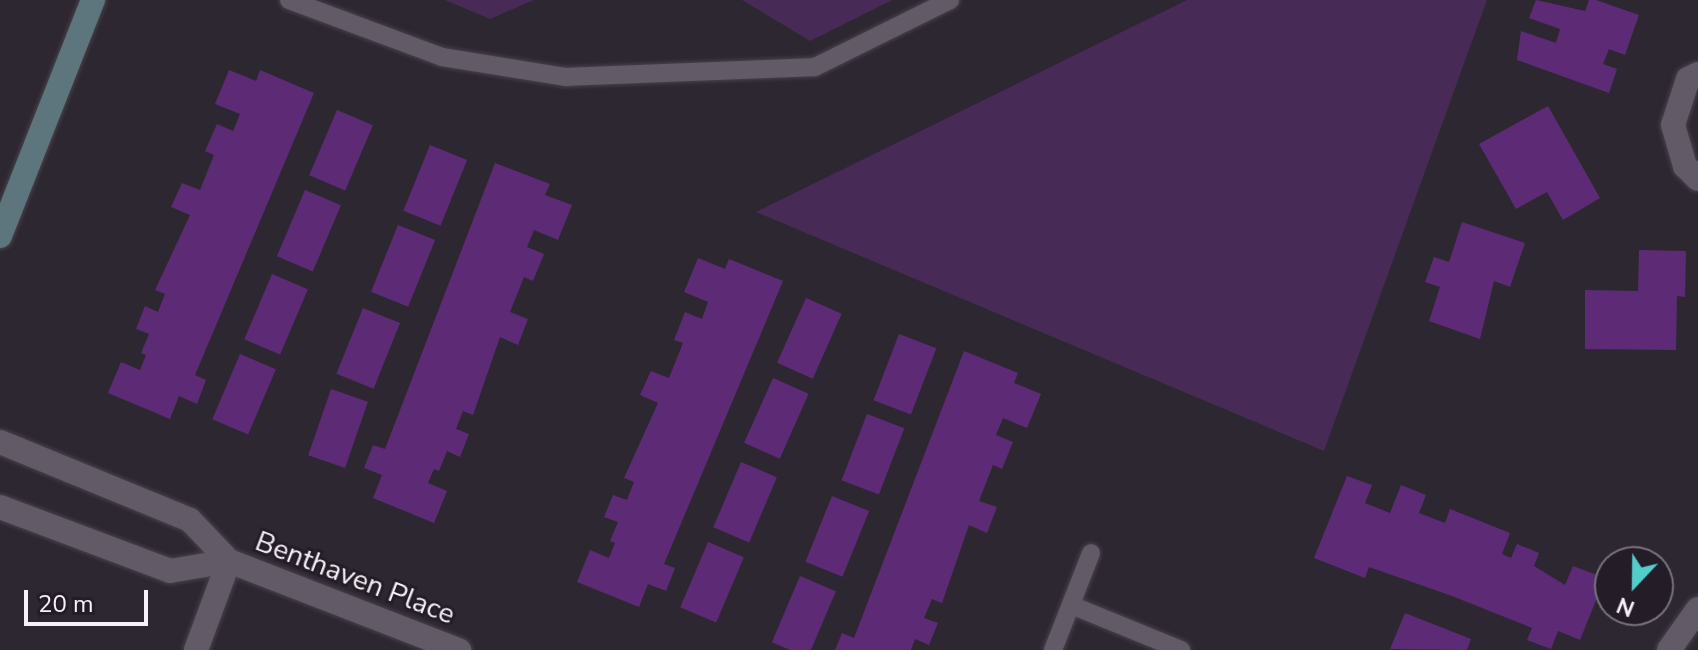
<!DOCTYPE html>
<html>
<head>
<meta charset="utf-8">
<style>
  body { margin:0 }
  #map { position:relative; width:1698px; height:650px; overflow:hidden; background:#2d2731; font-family:"Nunito Sans",sans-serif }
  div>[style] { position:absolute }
  .green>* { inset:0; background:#482a56 }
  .building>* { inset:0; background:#5d2b75; transform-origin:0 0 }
  .roads { filter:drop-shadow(0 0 2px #47424a) drop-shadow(0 0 2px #47424a) }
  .lane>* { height:18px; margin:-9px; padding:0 9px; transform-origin:9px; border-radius:9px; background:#625a66 }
  .street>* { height:24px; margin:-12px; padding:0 12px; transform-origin:12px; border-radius:12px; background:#625a66 }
  .secondary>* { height:24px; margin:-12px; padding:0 12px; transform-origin:12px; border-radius:12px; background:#5d767d }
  span { translate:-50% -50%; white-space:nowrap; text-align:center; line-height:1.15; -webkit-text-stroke:6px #241d27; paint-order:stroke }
  .street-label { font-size:28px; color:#f6f1f8 }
  .north { position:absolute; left:1594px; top:546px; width:80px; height:80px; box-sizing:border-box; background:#241d27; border:2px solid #78727b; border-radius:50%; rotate:202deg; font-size:22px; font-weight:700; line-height:32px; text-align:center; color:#f6f1f8 }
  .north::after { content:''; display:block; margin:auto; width:28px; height:36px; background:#53cdca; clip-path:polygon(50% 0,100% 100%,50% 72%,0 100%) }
  .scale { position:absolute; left:24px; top:590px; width:124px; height:36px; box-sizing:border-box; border:4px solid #f6f1f8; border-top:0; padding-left:10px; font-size:24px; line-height:28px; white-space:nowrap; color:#f6f1f8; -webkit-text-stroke:6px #241d27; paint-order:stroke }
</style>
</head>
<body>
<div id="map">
  <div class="green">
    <div style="clip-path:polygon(445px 0,534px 0,490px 19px)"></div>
    <div style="clip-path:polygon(742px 0,892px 0,810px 41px)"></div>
    <div style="clip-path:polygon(1187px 0,1487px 0,1324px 451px,756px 212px)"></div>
  </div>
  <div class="building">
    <div style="clip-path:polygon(1536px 0,1585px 11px,1589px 0,1596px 0,1639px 15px,1625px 55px,1609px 49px,1603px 64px,1617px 69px,1609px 93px,1517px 60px,1521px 31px,1556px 43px,1560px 29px,1529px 18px)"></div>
    <div style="clip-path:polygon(229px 70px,256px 81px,260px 70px,314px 93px,195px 375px,206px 380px,197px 404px,179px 396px,170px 419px,108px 393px,121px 362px,140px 370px,146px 355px,141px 353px,149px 334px,136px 329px,145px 306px,158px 312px,165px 294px,155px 290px,190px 215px,171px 207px,182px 183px,200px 190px,214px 155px,205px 151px,217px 124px,233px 131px,240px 114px,215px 104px)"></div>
    <div style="clip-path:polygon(1548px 106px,1600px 198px,1563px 220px,1547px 192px,1516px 209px,1479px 144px)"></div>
    <div style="left:337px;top:110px;width:39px;height:71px;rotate:23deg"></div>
    <div style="left:430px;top:145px;width:40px;height:71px;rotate:22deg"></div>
    <div style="clip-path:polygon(495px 163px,550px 184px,545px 195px,572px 205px,558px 240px,534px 230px,527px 247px,544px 254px,533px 281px,524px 277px,510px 312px,528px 319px,518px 345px,500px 337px,473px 415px,463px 411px,456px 429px,469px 434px,460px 457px,447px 451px,439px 471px,434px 469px,428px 483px,447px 491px,434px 523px,373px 498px,382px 475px,364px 468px,373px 445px,385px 449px)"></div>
    <div style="left:305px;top:190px;width:39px;height:72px;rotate:23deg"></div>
    <div style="clip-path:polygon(1462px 222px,1525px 243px,1510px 287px,1494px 281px,1480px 339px,1429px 321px,1440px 287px,1425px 282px,1434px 257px,1449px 262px)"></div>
    <div style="left:398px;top:225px;width:40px;height:72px;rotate:22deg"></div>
    <div style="clip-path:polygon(1639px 250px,1686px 251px,1685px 297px,1677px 296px,1676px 350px,1585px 349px,1585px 290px,1638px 291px)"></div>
    <div style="clip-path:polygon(698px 258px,725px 269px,729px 259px,783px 281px,664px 564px,675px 568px,666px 591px,648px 584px,639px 607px,577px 582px,590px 550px,609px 558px,615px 543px,610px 541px,618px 522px,604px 517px,613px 495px,627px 500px,634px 482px,624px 478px,658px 403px,640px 395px,651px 371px,669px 378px,683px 343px,674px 340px,685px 312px,702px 319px,708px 302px,684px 292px)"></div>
    <div style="left:272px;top:274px;width:39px;height:71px;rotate:23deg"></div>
    <div style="left:806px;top:298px;width:39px;height:71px;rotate:24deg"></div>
    <div style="left:363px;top:308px;width:40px;height:71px;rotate:22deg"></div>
    <div style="left:899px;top:334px;width:40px;height:71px;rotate:21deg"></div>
    <div style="clip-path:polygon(964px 351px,1018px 373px,1014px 383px,1041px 394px,1027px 428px,1003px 418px,996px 435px,1013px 442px,1002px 469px,993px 465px,979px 501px,997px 507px,987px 533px,969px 525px,942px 603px,932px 599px,924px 618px,938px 623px,929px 645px,915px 639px,911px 650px,835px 650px,842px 633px,854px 638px)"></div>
    <div style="left:240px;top:354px;width:39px;height:71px;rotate:23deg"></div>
    <div style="left:773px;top:378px;width:39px;height:71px;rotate:24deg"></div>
    <div style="left:331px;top:389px;width:39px;height:70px;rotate:19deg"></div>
    <div style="left:867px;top:414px;width:40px;height:71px;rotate:21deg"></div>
    <div style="left:741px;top:462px;width:39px;height:71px;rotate:23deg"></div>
    <div style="clip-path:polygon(1347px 476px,1372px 485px,1365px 503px,1390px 513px,1401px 485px,1426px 495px,1419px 513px,1445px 523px,1450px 509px,1510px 533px,1502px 554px,1511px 558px,1517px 544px,1539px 553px,1534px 566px,1565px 585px,1573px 566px,1605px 578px,1580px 640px,1558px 631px,1551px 649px,1527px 640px,1532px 628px,1452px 596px,1369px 567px,1365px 578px,1314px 558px)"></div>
    <div style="left:832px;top:496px;width:40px;height:71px;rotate:22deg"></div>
    <div style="left:708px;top:542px;width:39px;height:71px;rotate:23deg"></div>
    <div style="left:800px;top:576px;width:39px;height:72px;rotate:23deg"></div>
    <div style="clip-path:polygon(1405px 613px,1471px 639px,1467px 650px,1390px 649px)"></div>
  </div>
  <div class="roads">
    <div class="lane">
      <div style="left:289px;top:0;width:163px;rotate:20.4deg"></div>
      <div style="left:442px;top:57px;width:126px;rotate:9.2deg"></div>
      <div style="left:566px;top:77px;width:249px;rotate:-2.3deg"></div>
      <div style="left:815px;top:67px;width:151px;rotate:-26.4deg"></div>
      <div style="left:1071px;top:605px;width:119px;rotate:22.2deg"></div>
      <div style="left:1053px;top:650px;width:104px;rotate:-68.6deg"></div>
    </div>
    <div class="street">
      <div style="left:1698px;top:74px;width:11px;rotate:153deg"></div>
      <div style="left:1688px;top:79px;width:48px;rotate:108.1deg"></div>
      <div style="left:1673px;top:125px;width:43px;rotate:73.7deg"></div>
      <div style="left:1685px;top:166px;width:18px;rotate:45deg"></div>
      <div style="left:0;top:442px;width:205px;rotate:22.3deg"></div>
      <div style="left:190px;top:520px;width:57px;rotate:46.4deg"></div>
      <div style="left:229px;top:561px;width:247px;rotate:21.2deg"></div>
      <div style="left:0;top:507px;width:182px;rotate:20.6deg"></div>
      <div style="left:170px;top:571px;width:60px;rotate:-9.6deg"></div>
      <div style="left:196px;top:650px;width:95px;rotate:-69.7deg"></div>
      <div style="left:1669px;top:650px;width:50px;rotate:-54.7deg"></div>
    </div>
    <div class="secondary">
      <div style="left:0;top:236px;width:254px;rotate:-68.5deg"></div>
    </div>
  </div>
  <div class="street-label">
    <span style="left:355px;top:578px;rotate:21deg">Benthaven Place</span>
  </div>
  <div class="north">N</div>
  <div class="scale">20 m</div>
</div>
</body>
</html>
